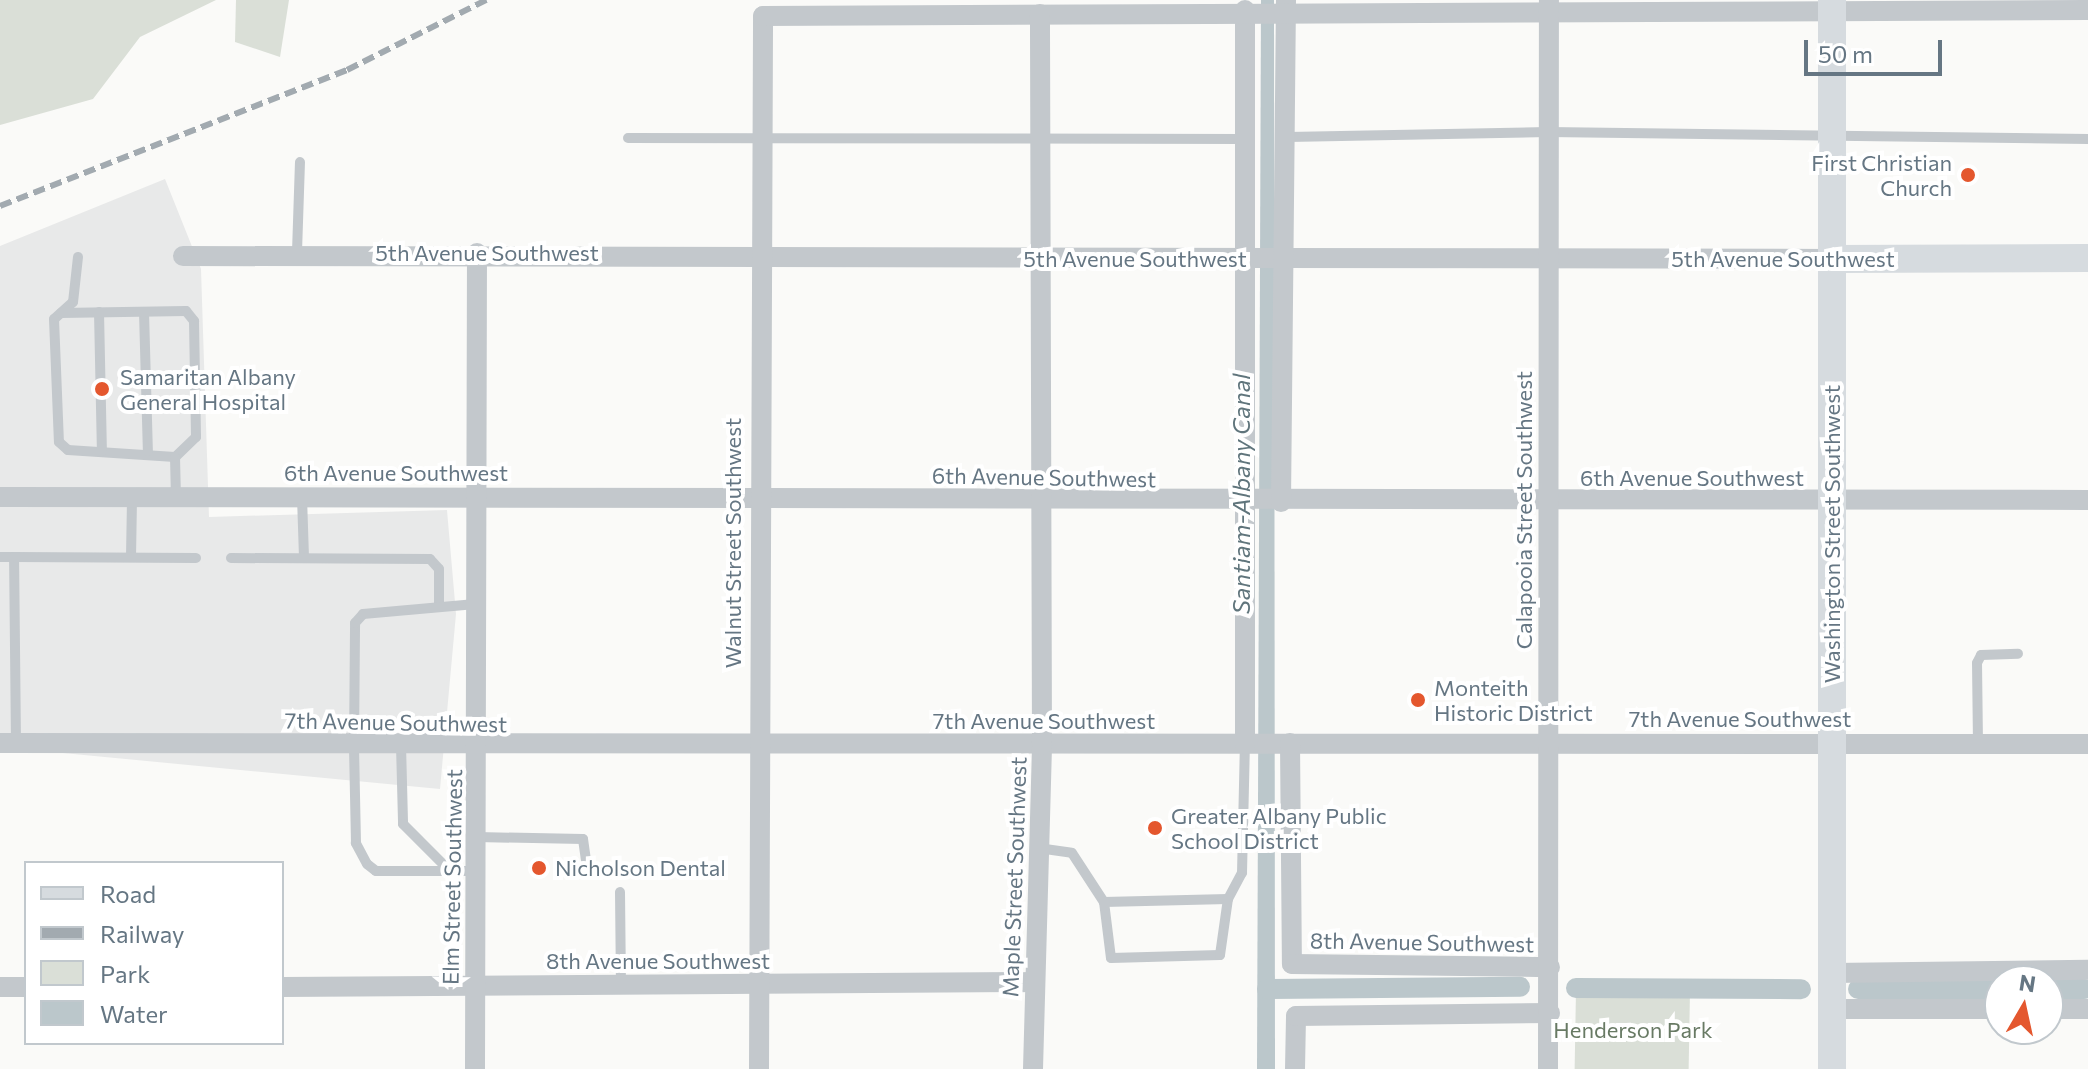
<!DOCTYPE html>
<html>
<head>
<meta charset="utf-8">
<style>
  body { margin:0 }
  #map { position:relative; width:2088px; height:1069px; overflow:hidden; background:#fafaf8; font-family:Commissioner,sans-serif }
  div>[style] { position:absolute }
  .built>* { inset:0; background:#e8e9e9 }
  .green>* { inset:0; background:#dadfd7; transform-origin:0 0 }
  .water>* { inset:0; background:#bbc7cb }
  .canal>* { height:20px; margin:-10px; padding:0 10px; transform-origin:10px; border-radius:10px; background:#bbc7cb }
  .lane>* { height:10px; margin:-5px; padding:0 5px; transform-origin:5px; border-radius:5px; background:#c3c8cc }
  .street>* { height:20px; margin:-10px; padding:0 10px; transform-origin:10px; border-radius:10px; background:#c3c8cc }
  .secondary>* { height:28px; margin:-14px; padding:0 14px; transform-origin:14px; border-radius:14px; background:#d6dbdf }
  .rail>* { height:6px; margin-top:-3px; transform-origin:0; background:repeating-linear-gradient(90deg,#a2aab0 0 12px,transparent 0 18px) }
  .dots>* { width:22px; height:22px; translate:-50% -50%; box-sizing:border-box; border:4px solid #fff; border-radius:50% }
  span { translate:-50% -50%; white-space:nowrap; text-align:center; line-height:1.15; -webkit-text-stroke:8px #fff; paint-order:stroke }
  .poi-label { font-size:22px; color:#657683 }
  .right { translate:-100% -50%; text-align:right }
  .left { translate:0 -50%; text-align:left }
  .street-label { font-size:22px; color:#657683 }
  .park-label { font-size:22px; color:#687a64 }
  .water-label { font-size:24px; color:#60757c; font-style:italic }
  .legend { position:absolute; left:24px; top:861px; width:260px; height:184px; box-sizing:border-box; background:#fff; border:2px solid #c1c8cd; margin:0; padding:10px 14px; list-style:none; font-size:24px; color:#657683 }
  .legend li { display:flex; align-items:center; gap:16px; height:40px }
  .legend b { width:40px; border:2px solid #c1c8cd }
  .north { position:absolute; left:1984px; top:965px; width:80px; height:80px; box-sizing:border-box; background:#fff; border:2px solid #c1c8cd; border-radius:50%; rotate:9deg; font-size:22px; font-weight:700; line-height:32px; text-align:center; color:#657683 }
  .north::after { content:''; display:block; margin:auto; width:28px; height:36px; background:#e4572e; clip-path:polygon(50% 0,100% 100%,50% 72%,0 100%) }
  .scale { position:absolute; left:1804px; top:40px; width:138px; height:36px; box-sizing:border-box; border:4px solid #657683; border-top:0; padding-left:10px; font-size:24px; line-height:28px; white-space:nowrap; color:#657683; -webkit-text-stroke:6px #fff; paint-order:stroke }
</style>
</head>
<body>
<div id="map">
  <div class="built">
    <div style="clip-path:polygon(165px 179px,201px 269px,209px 517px,447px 510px,456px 614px,440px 789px,0 747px,0 246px)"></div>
  </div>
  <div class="green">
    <div style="clip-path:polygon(0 0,216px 0,140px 37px,93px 99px,0 125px)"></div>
    <div style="clip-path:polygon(236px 0,289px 0,280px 57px,235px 42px)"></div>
    <div style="left:1576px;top:990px;width:114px;height:79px;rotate:1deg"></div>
  </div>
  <div class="water">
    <div style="clip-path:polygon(1261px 0,1274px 0,1275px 1069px,1257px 1069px)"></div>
  </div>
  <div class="canal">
    <div style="left:1576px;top:988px;width:225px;rotate:0.3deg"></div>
    <div style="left:1267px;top:989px;width:253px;rotate:-0.5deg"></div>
    <div style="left:1858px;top:989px;width:142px"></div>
    <div style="left:2048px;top:989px;width:36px"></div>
  </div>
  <div class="lane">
    <div style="left:1288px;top:137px;width:260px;rotate:-1.1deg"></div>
    <div style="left:1548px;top:132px;width:540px;rotate:0.74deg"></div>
    <div style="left:628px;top:138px;width:617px;rotate:0.09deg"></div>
    <div style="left:297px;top:252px;width:90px;rotate:-88.1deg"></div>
    <div style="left:78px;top:257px;width:45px;rotate:96.3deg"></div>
    <div style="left:73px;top:302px;width:25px;rotate:138deg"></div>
    <div style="left:54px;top:319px;width:123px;rotate:87.7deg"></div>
    <div style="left:59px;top:442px;width:12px;rotate:42deg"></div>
    <div style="left:68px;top:450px;width:107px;rotate:3.7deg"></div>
    <div style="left:99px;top:312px;width:139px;rotate:88.8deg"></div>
    <div style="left:144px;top:312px;width:139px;rotate:88.4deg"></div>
    <div style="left:61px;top:313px;width:125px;rotate:-0.9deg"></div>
    <div style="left:186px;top:311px;width:13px;rotate:51deg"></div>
    <div style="left:194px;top:321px;width:116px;rotate:89deg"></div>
    <div style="left:196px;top:437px;width:29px;rotate:136deg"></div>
    <div style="left:175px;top:457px;width:40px;rotate:88.6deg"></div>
    <div style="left:302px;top:497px;width:61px;rotate:88.1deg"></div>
    <div style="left:0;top:557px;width:14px"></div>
    <div style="left:131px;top:557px;width:60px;rotate:-89deg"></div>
    <div style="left:231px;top:558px;width:199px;rotate:0.3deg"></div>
    <div style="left:430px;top:559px;width:13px;rotate:48deg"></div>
    <div style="left:439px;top:569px;width:38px;rotate:90deg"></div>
    <div style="left:16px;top:743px;width:186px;rotate:-90.6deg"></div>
    <div style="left:14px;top:557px;width:182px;rotate:0.3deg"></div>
    <div style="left:1978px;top:744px;width:81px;rotate:-90.7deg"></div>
    <div style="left:1977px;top:663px;width:9px;rotate:-63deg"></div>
    <div style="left:1981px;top:655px;width:37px;rotate:-2deg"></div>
    <div style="left:401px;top:745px;width:79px;rotate:88.5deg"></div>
    <div style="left:403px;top:824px;width:66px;rotate:45deg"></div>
    <div style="left:477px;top:837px;width:106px;rotate:1.1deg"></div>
    <div style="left:583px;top:839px;width:28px;rotate:82deg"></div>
    <div style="left:1038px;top:848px;width:34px;rotate:8deg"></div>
    <div style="left:1072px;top:853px;width:59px;rotate:56.9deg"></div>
    <div style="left:1104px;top:902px;width:124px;rotate:-1.4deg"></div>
    <div style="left:1228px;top:899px;width:30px;rotate:-62deg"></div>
    <div style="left:1242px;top:873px;width:129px;rotate:-88.7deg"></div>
    <div style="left:476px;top:871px;width:100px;rotate:180deg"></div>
    <div style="left:376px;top:871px;width:11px;rotate:-142deg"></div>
    <div style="left:367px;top:864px;width:24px;rotate:-118deg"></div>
    <div style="left:356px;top:843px;width:98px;rotate:-91.2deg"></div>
    <div style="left:354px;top:745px;width:122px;rotate:-89.5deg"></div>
    <div style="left:355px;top:623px;width:12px;rotate:-48deg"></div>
    <div style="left:363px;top:614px;width:113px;rotate:-5.1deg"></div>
    <div style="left:620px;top:892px;width:93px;rotate:89.4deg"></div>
    <div style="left:1104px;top:902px;width:56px;rotate:82.9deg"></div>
    <div style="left:1111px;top:958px;width:109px;rotate:-1.6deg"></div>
    <div style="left:1220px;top:955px;width:57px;rotate:-81.9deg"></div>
  </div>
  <div class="street">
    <div style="left:183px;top:256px;width:1649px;rotate:0.1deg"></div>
    <div style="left:0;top:497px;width:2088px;rotate:0.08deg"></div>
    <div style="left:1281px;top:502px;width:502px;rotate:-89.43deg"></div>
    <div style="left:0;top:743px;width:2088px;rotate:0.03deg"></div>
    <div style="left:1290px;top:743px;width:221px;rotate:89.5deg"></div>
    <div style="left:1292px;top:964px;width:258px;rotate:0.7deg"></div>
    <div style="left:1245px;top:744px;width:734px;rotate:-90deg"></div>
    <div style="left:1832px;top:973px;width:256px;rotate:-0.7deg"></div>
    <div style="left:0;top:987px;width:26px"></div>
    <div style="left:282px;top:987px;width:752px;rotate:-0.38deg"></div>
    <div style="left:1832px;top:1009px;width:168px"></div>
    <div style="left:2048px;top:1009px;width:40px"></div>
    <div style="left:475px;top:1069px;width:816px;rotate:-89.86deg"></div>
    <div style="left:759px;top:1069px;width:1053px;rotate:-89.78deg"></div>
    <div style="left:763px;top:16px;width:1325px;rotate:-0.26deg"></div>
    <div style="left:1033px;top:1069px;width:324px;rotate:-88.4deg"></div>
    <div style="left:1042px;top:745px;width:731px;rotate:-90.16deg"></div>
    <div style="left:1295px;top:1069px;width:53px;rotate:-88.9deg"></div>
    <div style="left:1296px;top:1016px;width:254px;rotate:-0.7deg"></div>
    <div style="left:1548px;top:1069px;width:1069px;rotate:-89.95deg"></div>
  </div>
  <div class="secondary">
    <div style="left:1832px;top:259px;width:256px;rotate:-0.2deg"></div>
    <div style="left:1832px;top:1069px;width:1069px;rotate:-90deg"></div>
  </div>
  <div class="rail">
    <div style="left:0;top:206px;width:373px;rotate:-21.4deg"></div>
    <div style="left:347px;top:70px;width:156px;rotate:-26.7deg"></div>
  </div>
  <div class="dots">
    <div style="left:1968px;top:175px;background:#e4572e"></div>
    <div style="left:102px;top:389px;background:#e4572e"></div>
    <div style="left:1418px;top:700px;background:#e4572e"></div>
    <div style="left:1155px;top:828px;background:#e4572e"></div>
    <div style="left:539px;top:868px;background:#e4572e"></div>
  </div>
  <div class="poi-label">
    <span class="right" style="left:1952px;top:175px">First Christian<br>Church</span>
    <span class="left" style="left:120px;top:389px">Samaritan Albany<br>General Hospital</span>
    <span class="left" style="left:1434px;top:700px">Monteith<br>Historic District</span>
    <span class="left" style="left:1171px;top:828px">Greater Albany Public<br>School District</span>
    <span class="left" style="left:555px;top:868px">Nicholson Dental</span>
  </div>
  <div class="street-label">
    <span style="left:487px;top:253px">5th Avenue Southwest</span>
    <span style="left:1135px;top:259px">5th Avenue Southwest</span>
    <span style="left:1783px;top:259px">5th Avenue Southwest</span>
    <span style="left:396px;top:473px">6th Avenue Southwest</span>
    <span style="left:1044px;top:477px;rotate:1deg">6th Avenue Southwest</span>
    <span style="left:1692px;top:478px">6th Avenue Southwest</span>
    <span style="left:1524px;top:510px;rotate:-90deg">Calapooia Street Southwest</span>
    <span style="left:1832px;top:534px;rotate:-90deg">Washington Street Southwest</span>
    <span style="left:733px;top:543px;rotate:-90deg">Walnut Street Southwest</span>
    <span style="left:1740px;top:719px">7th Avenue Southwest</span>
    <span style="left:1044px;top:721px">7th Avenue Southwest</span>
    <span style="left:396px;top:722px;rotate:1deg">7th Avenue Southwest</span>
    <span style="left:452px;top:877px;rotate:-89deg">Elm Street Southwest</span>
    <span style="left:1014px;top:877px;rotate:-88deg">Maple Street Southwest</span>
    <span style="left:1422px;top:942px;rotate:1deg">8th Avenue Southwest</span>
    <span style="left:658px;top:961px">8th Avenue Southwest</span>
  </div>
  <div class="park-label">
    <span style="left:1633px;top:1030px">Henderson Park</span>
  </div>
  <div class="water-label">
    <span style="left:1241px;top:494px;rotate:-90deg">Santiam-Albany Canal</span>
  </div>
  <ul class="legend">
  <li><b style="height:10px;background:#d6dbdf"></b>Road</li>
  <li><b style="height:10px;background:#a2aab0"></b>Railway</li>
  <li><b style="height:22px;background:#dadfd7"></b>Park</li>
  <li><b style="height:22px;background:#bbc7cb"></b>Water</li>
  </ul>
  <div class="north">N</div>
  <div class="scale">50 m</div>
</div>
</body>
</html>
